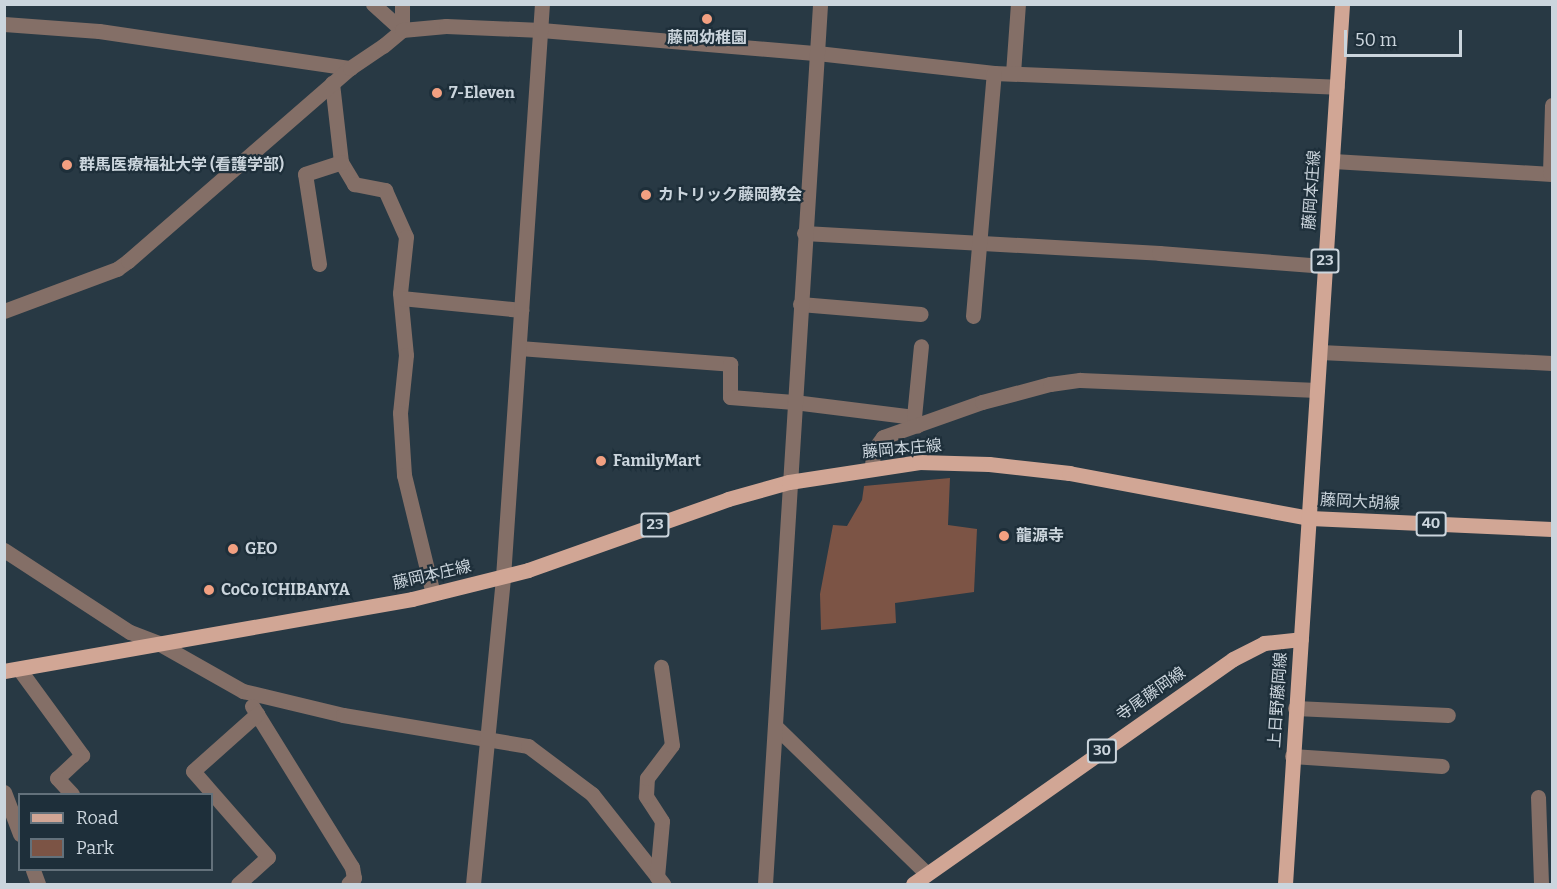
<!DOCTYPE html>
<html>
<head>
<meta charset="utf-8">
<style>
  body { margin:0 }
  #map { position:relative; width:1557px; height:889px; overflow:hidden; background:#283944; font-family:Bitter,"Noto Sans JP",serif }
  div>[style] { position:absolute }
  .green>* { inset:0; background:#7c5445 }
  .minor>* { height:15px; margin:-7.5px; padding:0 7.5px; transform-origin:7.5px; border-radius:7.5px; background:#846f67 }
  .major>* { height:15px; margin:-7.5px; padding:0 7.5px; transform-origin:7.5px; border-radius:7.5px; background:#d1a695 }
  .dots>* { width:16px; height:16px; translate:-50% -50%; box-sizing:border-box; border:3px solid #1e2f3a; border-radius:50% }
  span { translate:-50% -50%; white-space:nowrap; text-align:center; line-height:1.15; -webkit-text-stroke:4.5px #1e2f3a; paint-order:stroke }
  .shield-label span { padding:2px 4px; background:#1e2f3a; border:2px solid; border-radius:4px; -webkit-text-stroke-width:0 }
  .shield-label { font-size:15px; color:#cbd5dd; font-weight:700 }
  .poi-label { font-size:16px; color:#cbd5dd; font-weight:700 }
  .left { translate:0 -50%; text-align:left }
  .street-label { font-size:16px; color:#cbd5dd }
  .frame { position:absolute; inset:0; border:6px solid #cbd5dd; pointer-events:none }
  .legend { position:absolute; left:18px; top:793px; width:195px; height:78px; box-sizing:border-box; background:#1e2f3a; border:2px solid #63717b; margin:0; padding:8px 10px; list-style:none; font-size:18px; color:#cbd5dd }
  .legend li { display:flex; align-items:center; gap:12px; height:30px }
  .legend b { width:30px; border:2px solid #63717b }
  .scale { position:absolute; left:1344px; top:30px; width:118px; height:27px; box-sizing:border-box; border:3px solid #cbd5dd; border-top:0; padding-left:8px; font-size:18px; line-height:21px; white-space:nowrap; color:#cbd5dd; -webkit-text-stroke:4px #1e2f3a; paint-order:stroke }
</style>
</head>
<body>
<div id="map">
  <div class="green">
    <div style="clip-path:polygon(950px 478px,948px 525px,977px 529px,974px 592px,895px 603px,896px 623px,821px 630px,820px 594px,833px 525px,847px 526px,862px 500px,864px 486px)"></div>
  </div>
  <div class="minor">
    <div style="left:373px;top:4px;width:39px;rotate:42deg"></div>
    <div style="left:402px;top:4px;width:26px;rotate:90deg"></div>
    <div style="left:4px;top:24px;width:95px;rotate:4.2deg"></div>
    <div style="left:99px;top:31px;width:254px;rotate:8.4deg"></div>
    <div style="left:1013px;top:73px;width:69px;rotate:-85.9deg"></div>
    <div style="left:332px;top:83px;width:80px;rotate:83.5deg"></div>
    <div style="left:341px;top:162px;width:26px;rotate:59deg"></div>
    <div style="left:354px;top:184px;width:32px;rotate:11deg"></div>
    <div style="left:385px;top:190px;width:51px;rotate:65.9deg"></div>
    <div style="left:406px;top:237px;width:56px;rotate:96.1deg"></div>
    <div style="left:400px;top:293px;width:62px;rotate:84.5deg"></div>
    <div style="left:406px;top:355px;width:58px;rotate:95.9deg"></div>
    <div style="left:400px;top:413px;width:62px;rotate:86.3deg"></div>
    <div style="left:404px;top:475px;width:122px;rotate:76.3deg"></div>
    <div style="left:1333px;top:161px;width:219px;rotate:3.4deg"></div>
    <div style="left:1550px;top:173px;width:68px;rotate:-88.3deg"></div>
    <div style="left:804px;top:233px;width:356px;rotate:3.2deg"></div>
    <div style="left:1159px;top:253px;width:167px;rotate:4.5deg"></div>
    <div style="left:319px;top:264px;width:91px;rotate:-98.8deg"></div>
    <div style="left:305px;top:174px;width:38px;rotate:-18deg"></div>
    <div style="left:401px;top:298px;width:121px;rotate:5.7deg"></div>
    <div style="left:800px;top:304px;width:121px;rotate:4.7deg"></div>
    <div style="left:4px;top:311px;width:121px;rotate:-20.4deg"></div>
    <div style="left:117px;top:269px;width:14px;rotate:-36deg"></div>
    <div style="left:128px;top:261px;width:294px;rotate:-41deg"></div>
    <div style="left:350px;top:68px;width:40px;rotate:-34deg"></div>
    <div style="left:383px;top:46px;width:25px;rotate:-40deg"></div>
    <div style="left:402px;top:30px;width:44px;rotate:-5.2deg"></div>
    <div style="left:446px;top:26px;width:95px;rotate:2.4deg"></div>
    <div style="left:541px;top:30px;width:277px;rotate:4.8deg"></div>
    <div style="left:817px;top:53px;width:178px;rotate:6.4deg"></div>
    <div style="left:994px;top:73px;width:343px;rotate:2.3deg"></div>
    <div style="left:973px;top:316px;width:244px;rotate:-85.1deg"></div>
    <div style="left:519px;top:348px;width:212px;rotate:4.3deg"></div>
    <div style="left:730px;top:364px;width:33px;rotate:90deg"></div>
    <div style="left:730px;top:397px;width:64px;rotate:4.5deg"></div>
    <div style="left:794px;top:402px;width:121px;rotate:7.1deg"></div>
    <div style="left:914px;top:417px;width:9px;rotate:69deg"></div>
    <div style="left:1320px;top:352px;width:232px;rotate:2.7deg"></div>
    <div style="left:914px;top:417px;width:71px;rotate:-84.4deg"></div>
    <div style="left:872px;top:468px;width:17px;rotate:-87deg"></div>
    <div style="left:873px;top:451px;width:17px;rotate:-54deg"></div>
    <div style="left:883px;top:437px;width:105px;rotate:-19.5deg"></div>
    <div style="left:982px;top:402px;width:70px;rotate:-14.8deg"></div>
    <div style="left:1050px;top:384px;width:30px;rotate:-8deg"></div>
    <div style="left:1080px;top:380px;width:237px;rotate:2.4deg"></div>
    <div style="left:4px;top:550px;width:150px;rotate:33.1deg"></div>
    <div style="left:130px;top:632px;width:30px;rotate:21deg"></div>
    <div style="left:158px;top:643px;width:98px;rotate:29.5deg"></div>
    <div style="left:243px;top:691px;width:103px;rotate:13.5deg"></div>
    <div style="left:343px;top:715px;width:188px;rotate:9.5deg"></div>
    <div style="left:528px;top:746px;width:80px;rotate:36.9deg"></div>
    <div style="left:592px;top:794px;width:115px;rotate:51.7deg"></div>
    <div style="left:19px;top:669px;width:107px;rotate:53.8deg"></div>
    <div style="left:82px;top:755px;width:34px;rotate:137deg"></div>
    <div style="left:57px;top:778px;width:22px;rotate:47deg"></div>
    <div style="left:252px;top:706px;width:190px;rotate:58.2deg"></div>
    <div style="left:352px;top:867px;width:11px;rotate:80deg"></div>
    <div style="left:354px;top:878px;width:8px;rotate:135deg"></div>
    <div style="left:1295px;top:708px;width:153px;rotate:2.6deg"></div>
    <div style="left:775px;top:726px;width:212px;rotate:44.2deg"></div>
    <div style="left:1292px;top:756px;width:150px;rotate:3.8deg"></div>
    <div style="left:4px;top:792px;width:45px;rotate:69.1deg"></div>
    <div style="left:1538px;top:797px;width:87px;rotate:88deg"></div>
    <div style="left:33px;top:870px;width:15px;rotate:70deg"></div>
    <div style="left:657px;top:877px;width:56px;rotate:-84.9deg"></div>
    <div style="left:662px;top:821px;width:30px;rotate:-123deg"></div>
    <div style="left:646px;top:796px;width:18px;rotate:-87deg"></div>
    <div style="left:647px;top:778px;width:41px;rotate:-52.9deg"></div>
    <div style="left:672px;top:745px;width:79px;rotate:-98deg"></div>
    <div style="left:238px;top:884px;width:40px;rotate:-42deg"></div>
    <div style="left:268px;top:857px;width:114px;rotate:-131.1deg"></div>
    <div style="left:193px;top:771px;width:86px;rotate:-41.7deg"></div>
    <div style="left:473px;top:884px;width:308px;rotate:-84.4deg"></div>
    <div style="left:503px;top:577px;width:574px;rotate:-86.11deg"></div>
    <div style="left:765px;top:884px;width:882px;rotate:-86.42deg"></div>
  </div>
  <div class="major">
    <div style="left:4px;top:671px;width:414px;rotate:-10deg"></div>
    <div style="left:412px;top:599px;width:120px;rotate:-14deg"></div>
    <div style="left:528px;top:570px;width:212px;rotate:-19.5deg"></div>
    <div style="left:728px;top:499px;width:63px;rotate:-15.6deg"></div>
    <div style="left:789px;top:482px;width:132px;rotate:-8.7deg"></div>
    <div style="left:919px;top:462px;width:70px;rotate:1.6deg"></div>
    <div style="left:989px;top:464px;width:81px;rotate:6.4deg"></div>
    <div style="left:1069px;top:473px;width:245px;rotate:10.6deg"></div>
    <div style="left:1310px;top:518px;width:242px;rotate:2.6deg"></div>
    <div style="left:913px;top:884px;width:391px;rotate:-35.1deg"></div>
    <div style="left:1233px;top:659px;width:35px;rotate:-27deg"></div>
    <div style="left:1264px;top:643px;width:37px;rotate:-6deg"></div>
    <div style="left:1285px;top:884px;width:882px;rotate:-86.29deg"></div>
  </div>
  <div class="dots">
    <div style="left:707px;top:19px;background:#f2a081"></div>
    <div style="left:437px;top:93px;background:#f2a081"></div>
    <div style="left:67px;top:165px;background:#f2a081"></div>
    <div style="left:646px;top:195px;background:#f2a081"></div>
    <div style="left:601px;top:461px;background:#f2a081"></div>
    <div style="left:1004px;top:536px;background:#f2a081"></div>
    <div style="left:233px;top:549px;background:#f2a081"></div>
    <div style="left:209px;top:590px;background:#f2a081"></div>
  </div>
  <div class="shield-label">
    <span style="left:1325px;top:261px">23</span>
    <span style="left:1431px;top:524px">40</span>
    <span style="left:655px;top:525px">23</span>
    <span style="left:1102px;top:751px">30</span>
  </div>
  <div class="poi-label">
    <span style="left:707px;top:38px">藤岡幼稚園</span>
    <span class="left" style="left:449px;top:93px">7-Eleven</span>
    <span class="left" style="left:79px;top:165px">群馬医療福祉大学 (看護学部)</span>
    <span class="left" style="left:658px;top:195px">カトリック藤岡教会</span>
    <span class="left" style="left:613px;top:461px">FamilyMart</span>
    <span class="left" style="left:1016px;top:536px">龍源寺</span>
    <span class="left" style="left:245px;top:549px">GEO</span>
    <span class="left" style="left:221px;top:590px">CoCo ICHIBANYA</span>
  </div>
  <div class="street-label">
    <span style="left:1312px;top:190px;rotate:-86deg">藤岡本庄線</span>
    <span style="left:902px;top:449px;rotate:-5deg">藤岡本庄線</span>
    <span style="left:1360px;top:502px;rotate:3deg">藤岡大胡線</span>
    <span style="left:432px;top:575px;rotate:-13deg">藤岡本庄線</span>
    <span style="left:1151px;top:694px;rotate:-35deg">寺尾藤岡線</span>
    <span style="left:1278px;top:700px;rotate:-86deg">上日野藤岡線</span>
  </div>
  <div class="frame"></div>
  <ul class="legend">
  <li><b style="height:8px;background:#d1a695"></b>Road</li>
  <li><b style="height:16px;background:#7c5445"></b>Park</li>
  </ul>
  <div class="scale">50 m</div>
</div>
</body>
</html>
